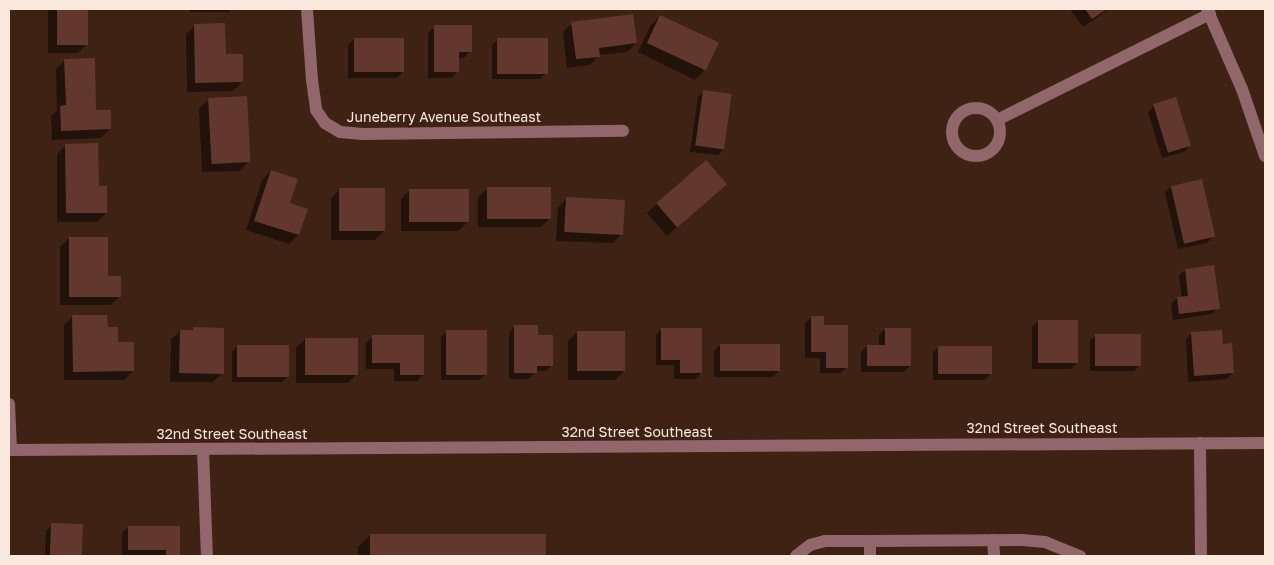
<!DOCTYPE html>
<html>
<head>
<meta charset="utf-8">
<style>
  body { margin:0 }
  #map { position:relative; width:1274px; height:565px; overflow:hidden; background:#3e2213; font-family:"Golos Text",sans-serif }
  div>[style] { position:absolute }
  .shadow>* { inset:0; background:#0007; transform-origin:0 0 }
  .building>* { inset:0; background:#62382e; transform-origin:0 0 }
  .minor>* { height:12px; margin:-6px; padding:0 6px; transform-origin:6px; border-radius:6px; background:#91676b }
  .minor>.ring { margin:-6px; padding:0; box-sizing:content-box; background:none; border:12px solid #91676b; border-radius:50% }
  span { translate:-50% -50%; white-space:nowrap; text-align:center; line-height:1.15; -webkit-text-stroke:5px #3e2213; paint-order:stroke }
  .street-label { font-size:14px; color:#fbe8de }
  .frame { position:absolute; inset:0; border:10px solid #fbe8de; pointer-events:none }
</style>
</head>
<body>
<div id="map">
  <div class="shadow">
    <div style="clip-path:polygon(48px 9px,87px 9px,87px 44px,78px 53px,48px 53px)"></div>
    <div style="left:190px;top:9px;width:40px;height:3px"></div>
    <div style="clip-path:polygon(1070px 9px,1109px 9px,1083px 27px)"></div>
    <div style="clip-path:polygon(660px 16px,704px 71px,695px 80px,638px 52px,651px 25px)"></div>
    <div style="clip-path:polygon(572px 23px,636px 43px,627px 52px,599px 55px,590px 65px,567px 68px,563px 32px)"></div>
    <div style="clip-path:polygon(195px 25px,224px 55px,242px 82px,233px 91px,187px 92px,186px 34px)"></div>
    <div style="clip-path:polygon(435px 27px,470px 51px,464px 58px,457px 58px,457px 72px,451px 78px,428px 78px,428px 33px)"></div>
    <div style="clip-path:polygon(354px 39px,403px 72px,397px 78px,348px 78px,348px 46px)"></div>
    <div style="clip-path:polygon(498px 39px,546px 73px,540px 79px,492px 79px,492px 46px)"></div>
    <div style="clip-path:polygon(65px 60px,95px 111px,110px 129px,101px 138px,52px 140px,51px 116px,57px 111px,56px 69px)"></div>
    <div style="clip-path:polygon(704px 91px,724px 149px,718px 155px,690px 152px,698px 97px)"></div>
    <div style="clip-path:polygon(209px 99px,248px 162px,239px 171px,202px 172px,199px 108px)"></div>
    <div style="clip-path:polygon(1154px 105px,1190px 145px,1184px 152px,1162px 158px,1148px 112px)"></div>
    <div style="clip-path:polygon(66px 145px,97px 188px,106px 213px,97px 222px,57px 222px,57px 154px)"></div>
    <div style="clip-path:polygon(705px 161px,716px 193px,667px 236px,647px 213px)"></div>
    <div style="clip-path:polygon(271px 171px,288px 204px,306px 209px,298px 235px,289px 244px,246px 230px,262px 180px)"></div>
    <div style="clip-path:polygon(1171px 187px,1213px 236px,1207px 243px,1178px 249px,1165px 193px)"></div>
    <div style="clip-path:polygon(488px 188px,550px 218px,541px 227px,478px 227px,478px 197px)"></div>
    <div style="clip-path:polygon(340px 189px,384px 231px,375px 240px,331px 240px,331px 199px)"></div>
    <div style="clip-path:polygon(410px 190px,468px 222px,458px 231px,401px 231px,401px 199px)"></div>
    <div style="clip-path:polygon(567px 198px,622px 234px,613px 243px,556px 241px,558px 208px)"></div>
    <div style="clip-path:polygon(69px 238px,106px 277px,120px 296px,111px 305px,60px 305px,60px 247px)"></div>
    <div style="clip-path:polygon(1185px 270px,1218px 308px,1212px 314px,1173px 320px,1171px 304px,1177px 298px,1182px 298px,1179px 276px)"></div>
    <div style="clip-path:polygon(73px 316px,106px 328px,133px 371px,124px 380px,64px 380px,64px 325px)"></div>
    <div style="clip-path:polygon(812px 317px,823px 326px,847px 367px,840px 373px,820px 373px,820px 358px,805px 358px,805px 323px)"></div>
    <div style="clip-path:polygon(1038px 321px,1077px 363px,1071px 369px,1032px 369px,1032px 327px)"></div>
    <div style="clip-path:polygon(515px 326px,537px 336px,552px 365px,546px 371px,536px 371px,529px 379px,509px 379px,509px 333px)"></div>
    <div style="clip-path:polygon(193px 329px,222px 373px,213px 382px,170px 382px,171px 340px,180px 331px,190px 331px)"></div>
    <div style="clip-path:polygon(662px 329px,701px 373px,695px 379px,674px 379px,674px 365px,656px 365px,656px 335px)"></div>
    <div style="clip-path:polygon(885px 329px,910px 366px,904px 372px,861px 372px,861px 352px,867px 346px,879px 346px,879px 335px)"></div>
    <div style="clip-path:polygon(447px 331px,486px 374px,480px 380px,441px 380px,441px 337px)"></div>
    <div style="clip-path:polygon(577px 332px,624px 371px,615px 380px,568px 380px,568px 341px)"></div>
    <div style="clip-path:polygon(1192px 333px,1222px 345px,1233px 373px,1227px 379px,1188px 382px,1186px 339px)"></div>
    <div style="clip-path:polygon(1096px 335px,1140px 365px,1134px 371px,1090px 371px,1090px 341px)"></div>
    <div style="clip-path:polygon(373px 336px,423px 375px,417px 381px,394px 381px,394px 369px,366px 369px,366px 343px)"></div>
    <div style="clip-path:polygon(305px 339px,357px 374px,348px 383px,296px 383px,296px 348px)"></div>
    <div style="clip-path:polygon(720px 345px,779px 371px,773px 377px,714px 377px,714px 351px)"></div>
    <div style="clip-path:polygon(238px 346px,288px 376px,282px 382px,232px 382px,232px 352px)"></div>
    <div style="clip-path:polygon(939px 347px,991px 373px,985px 380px,933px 380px,933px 353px)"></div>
    <div style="clip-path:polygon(52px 525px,82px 525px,82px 556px,45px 556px,46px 531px)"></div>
    <div style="clip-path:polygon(128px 527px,179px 527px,179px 556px,122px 555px,122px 533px)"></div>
    <div style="clip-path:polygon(370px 535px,545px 536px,545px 556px,358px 556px,358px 547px)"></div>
  </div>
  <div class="building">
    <div style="left:57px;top:9px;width:31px;height:36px"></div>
    <div style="clip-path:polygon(1085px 9px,1107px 9px,1092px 19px)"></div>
    <div style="clip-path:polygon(633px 14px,637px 43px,599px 48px,600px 57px,576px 59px,571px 22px)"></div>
    <div style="left:660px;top:15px;width:65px;height:31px;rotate:25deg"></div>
    <div style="clip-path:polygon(225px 23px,226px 54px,243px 54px,243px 82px,195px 83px,194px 24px)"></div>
    <div style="clip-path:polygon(434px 25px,472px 25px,472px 52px,459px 52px,459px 72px,434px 72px)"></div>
    <div style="left:354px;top:38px;width:50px;height:34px"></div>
    <div style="left:497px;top:38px;width:51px;height:36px"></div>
    <div style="clip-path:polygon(95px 58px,96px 110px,111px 110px,111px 129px,61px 131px,60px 106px,66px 105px,64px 59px)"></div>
    <div style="left:703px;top:90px;width:29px;height:56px;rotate:8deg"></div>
    <div style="left:247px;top:96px;width:66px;height:39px;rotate:87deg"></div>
    <div style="left:1176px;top:97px;width:51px;height:24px;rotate:73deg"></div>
    <div style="clip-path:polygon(98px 143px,99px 186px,107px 186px,107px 213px,66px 213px,65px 144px)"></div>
    <div style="left:706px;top:160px;width:32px;height:66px;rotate:49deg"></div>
    <div style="clip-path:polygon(271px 170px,298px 179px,290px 203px,308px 209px,299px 235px,254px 221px)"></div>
    <div style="left:1202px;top:179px;width:59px;height:32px;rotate:77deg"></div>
    <div style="left:487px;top:187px;width:64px;height:32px"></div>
    <div style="left:339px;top:188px;width:46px;height:43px"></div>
    <div style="left:409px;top:189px;width:60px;height:33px"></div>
    <div style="left:566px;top:197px;width:59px;height:35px;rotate:3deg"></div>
    <div style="clip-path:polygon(69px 237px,108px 237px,108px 276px,121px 276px,121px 297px,69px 297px)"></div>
    <div style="clip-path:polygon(1214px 265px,1220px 309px,1179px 314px,1177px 297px,1188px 296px,1185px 269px)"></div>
    <div style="clip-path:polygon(72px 315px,107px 315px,108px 327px,118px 327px,118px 342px,134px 342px,134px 371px,73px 372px)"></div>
    <div style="clip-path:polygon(811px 316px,824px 316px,824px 325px,848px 325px,848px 368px,826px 368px,826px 352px,811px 352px)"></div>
    <div style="left:1038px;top:320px;width:40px;height:43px"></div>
    <div style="clip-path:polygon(514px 325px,538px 325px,538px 335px,553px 335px,553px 366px,537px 366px,537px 373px,514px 373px)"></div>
    <div style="clip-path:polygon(193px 327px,224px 328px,224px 374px,179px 373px,180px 330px,193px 330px)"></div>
    <div style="clip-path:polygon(661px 328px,702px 328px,702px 373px,680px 373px,680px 360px,661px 360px)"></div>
    <div style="clip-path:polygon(885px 328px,911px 328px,911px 366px,867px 366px,867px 345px,885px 345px)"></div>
    <div style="left:446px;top:330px;width:41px;height:45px"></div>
    <div style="clip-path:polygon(1222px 330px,1223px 344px,1232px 343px,1234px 373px,1194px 376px,1191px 332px)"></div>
    <div style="left:577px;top:331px;width:48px;height:40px"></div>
    <div style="left:1095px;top:334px;width:46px;height:32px"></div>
    <div style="clip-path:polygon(372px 335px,424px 335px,424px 375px,400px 375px,400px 363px,372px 363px)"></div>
    <div style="left:305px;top:338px;width:53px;height:37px"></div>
    <div style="left:720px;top:344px;width:60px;height:27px"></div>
    <div style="left:237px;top:345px;width:52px;height:32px"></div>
    <div style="left:938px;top:346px;width:54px;height:28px"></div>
    <div style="left:51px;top:523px;width:32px;height:33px;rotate:2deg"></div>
    <div style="clip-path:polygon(128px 526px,180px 526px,180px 556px,166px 556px,166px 550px,128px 550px)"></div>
    <div style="left:370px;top:534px;width:176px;height:22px"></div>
  </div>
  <div class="minor">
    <div style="left:307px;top:9px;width:71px;rotate:86deg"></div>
    <div style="left:312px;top:80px;width:30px;rotate:82deg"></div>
    <div style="left:316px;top:110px;width:16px;rotate:55deg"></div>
    <div style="left:325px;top:123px;width:17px;rotate:31deg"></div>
    <div style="left:340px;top:132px;width:23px;rotate:5deg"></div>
    <div style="left:363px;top:134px;width:260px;rotate:-0.7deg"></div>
    <div style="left:1207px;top:9px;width:87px;rotate:66.4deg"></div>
    <div style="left:1242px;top:89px;width:71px;rotate:71.1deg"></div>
    <div class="ring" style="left:952px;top:108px;width:36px;height:36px"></div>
    <div style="left:997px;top:120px;width:238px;rotate:-26.5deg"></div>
    <div style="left:9px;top:404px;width:46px;rotate:87.5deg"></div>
    <div style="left:1200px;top:443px;width:113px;rotate:89.5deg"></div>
    <div style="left:203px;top:449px;width:107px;rotate:87.9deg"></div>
    <div style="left:9px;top:450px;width:1256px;rotate:-0.32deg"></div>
    <div style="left:993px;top:540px;width:16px;rotate:86deg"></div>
    <div style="left:870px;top:541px;width:152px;rotate:-0.4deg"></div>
    <div style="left:1022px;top:540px;width:23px;rotate:5deg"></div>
    <div style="left:1045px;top:542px;width:38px;rotate:22deg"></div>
    <div style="left:796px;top:556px;width:18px;rotate:-38deg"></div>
    <div style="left:810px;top:545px;width:16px;rotate:-15deg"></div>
    <div style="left:825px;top:541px;width:45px"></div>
    <div style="left:870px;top:541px;width:15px;rotate:90deg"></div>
  </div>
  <div class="street-label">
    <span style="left:444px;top:117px">Juneberry Avenue Southeast</span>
    <span style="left:1042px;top:428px">32nd Street Southeast</span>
    <span style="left:637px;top:432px">32nd Street Southeast</span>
    <span style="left:232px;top:434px">32nd Street Southeast</span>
  </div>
  <div class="frame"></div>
</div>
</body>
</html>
